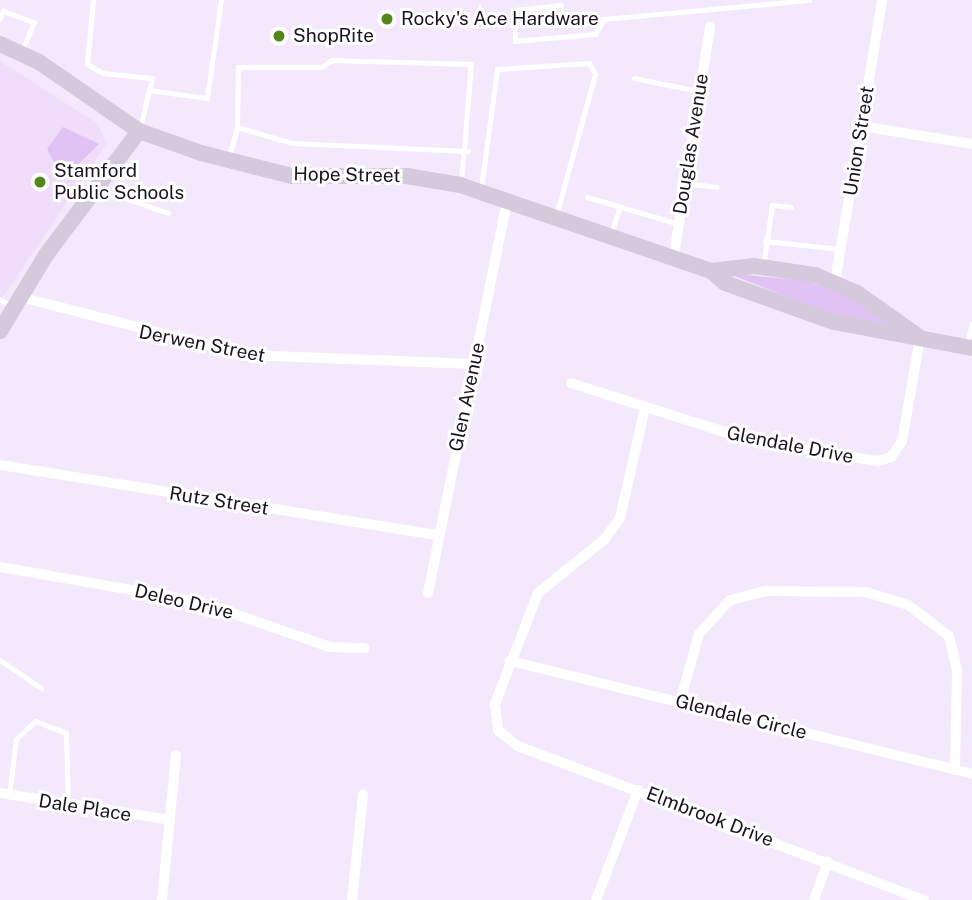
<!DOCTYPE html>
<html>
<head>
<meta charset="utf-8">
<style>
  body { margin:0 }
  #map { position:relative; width:972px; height:900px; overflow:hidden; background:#f4e9fc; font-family:"Public Sans",sans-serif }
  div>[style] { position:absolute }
  .built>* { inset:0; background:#efddfb }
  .green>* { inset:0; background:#e0c2f4 }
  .lane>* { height:5px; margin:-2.5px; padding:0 2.5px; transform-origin:2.5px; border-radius:2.5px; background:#fff }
  .street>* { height:10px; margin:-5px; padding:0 5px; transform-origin:5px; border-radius:5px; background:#fff }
  .secondary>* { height:16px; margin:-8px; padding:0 8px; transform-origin:8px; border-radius:8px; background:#d5cadc }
  .dots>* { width:19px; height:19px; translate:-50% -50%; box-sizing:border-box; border:4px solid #fff; border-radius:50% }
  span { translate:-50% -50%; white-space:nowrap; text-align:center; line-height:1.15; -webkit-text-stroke:6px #fff; paint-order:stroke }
  .poi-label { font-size:19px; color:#19131d }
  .left { translate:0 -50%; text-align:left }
  .street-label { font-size:19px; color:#19131d }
</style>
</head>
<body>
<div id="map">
  <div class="built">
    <div style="clip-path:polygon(0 61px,97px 123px,107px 143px,0 301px)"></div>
  </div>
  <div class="green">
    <div style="clip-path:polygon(63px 127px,99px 144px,70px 172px,56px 166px,47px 149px)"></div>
    <div style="clip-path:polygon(727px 273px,807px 281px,851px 297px,890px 323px,888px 328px,820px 310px)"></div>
  </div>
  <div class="lane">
    <div style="left:93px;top:0;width:64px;rotate:95.4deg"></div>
    <div style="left:87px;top:64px;width:18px;rotate:29deg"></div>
    <div style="left:103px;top:73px;width:49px;rotate:5.8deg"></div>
    <div style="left:152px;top:78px;width:51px;rotate:103.5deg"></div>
    <div style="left:561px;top:5px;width:47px;rotate:173.9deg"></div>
    <div style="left:514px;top:10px;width:31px;rotate:88deg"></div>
    <div style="left:515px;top:41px;width:80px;rotate:-5deg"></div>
    <div style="left:595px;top:34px;width:17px;rotate:-59deg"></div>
    <div style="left:604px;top:19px;width:206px;rotate:-5.3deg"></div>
    <div style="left:0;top:18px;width:8px;rotate:-67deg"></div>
    <div style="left:3px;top:11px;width:33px;rotate:20deg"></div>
    <div style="left:34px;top:22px;width:30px;rotate:113deg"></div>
    <div style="left:634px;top:78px;width:65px;rotate:11.5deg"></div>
    <div style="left:149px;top:90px;width:59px;rotate:7.9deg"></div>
    <div style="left:207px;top:98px;width:99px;rotate:-81.9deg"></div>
    <div style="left:237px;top:127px;width:57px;rotate:16.2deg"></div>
    <div style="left:292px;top:143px;width:176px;rotate:2.6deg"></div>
    <div style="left:229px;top:157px;width:31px;rotate:-75deg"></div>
    <div style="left:237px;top:127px;width:60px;rotate:-89deg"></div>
    <div style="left:238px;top:67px;width:83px"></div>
    <div style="left:321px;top:67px;width:13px;rotate:-32deg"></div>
    <div style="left:332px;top:60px;width:139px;rotate:1.6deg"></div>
    <div style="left:471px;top:64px;width:118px;rotate:94.8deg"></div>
    <div style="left:685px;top:183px;width:32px;rotate:7deg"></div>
    <div style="left:481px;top:188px;width:120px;rotate:-82.3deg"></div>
    <div style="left:497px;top:69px;width:92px;rotate:-3.7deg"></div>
    <div style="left:589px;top:63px;width:13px;rotate:61deg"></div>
    <div style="left:595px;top:74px;width:147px;rotate:105.4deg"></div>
    <div style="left:98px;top:189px;width:74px;rotate:18.9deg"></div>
    <div style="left:587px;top:197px;width:96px;rotate:16.4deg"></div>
    <div style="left:610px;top:236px;width:31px;rotate:-71deg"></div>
    <div style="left:765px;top:241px;width:76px;rotate:6deg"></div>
    <div style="left:763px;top:266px;width:62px;rotate:-81.6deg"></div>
    <div style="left:772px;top:205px;width:19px;rotate:6deg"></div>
    <div style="left:0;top:299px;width:13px;rotate:32deg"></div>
    <div style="left:966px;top:344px;width:21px;rotate:-73deg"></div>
    <div style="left:0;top:660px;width:50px;rotate:34.3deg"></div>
    <div style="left:9px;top:795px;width:56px;rotate:-82.9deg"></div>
    <div style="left:16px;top:739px;width:26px;rotate:-43deg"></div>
    <div style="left:35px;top:721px;width:33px;rotate:21deg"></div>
    <div style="left:66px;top:733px;width:70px;rotate:88.4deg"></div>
  </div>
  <div class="street">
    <div style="left:861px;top:126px;width:112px;rotate:9.2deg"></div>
    <div style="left:673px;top:261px;width:237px;rotate:-81deg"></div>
    <div style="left:835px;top:282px;width:286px;rotate:-80.5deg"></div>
    <div style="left:20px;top:297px;width:234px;rotate:14.3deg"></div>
    <div style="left:247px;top:355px;width:227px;rotate:2.3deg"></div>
    <div style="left:571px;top:383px;width:194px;rotate:17.7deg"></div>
    <div style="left:756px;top:442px;width:123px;rotate:8.9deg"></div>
    <div style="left:878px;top:461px;width:14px;rotate:-17deg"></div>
    <div style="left:891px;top:457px;width:19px;rotate:-55deg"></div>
    <div style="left:902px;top:441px;width:105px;rotate:-80.1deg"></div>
    <div style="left:645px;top:408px;width:113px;rotate:102.8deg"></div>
    <div style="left:620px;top:518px;width:26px;rotate:126deg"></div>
    <div style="left:605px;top:539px;width:86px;rotate:141.1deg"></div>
    <div style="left:538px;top:593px;width:119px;rotate:111.2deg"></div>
    <div style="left:495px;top:704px;width:26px;rotate:83deg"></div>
    <div style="left:498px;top:730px;width:26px;rotate:39deg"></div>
    <div style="left:518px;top:746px;width:434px;rotate:20.8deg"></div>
    <div style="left:0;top:465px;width:444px;rotate:9.1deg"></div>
    <div style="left:0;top:567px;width:203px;rotate:9.9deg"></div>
    <div style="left:200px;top:602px;width:138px;rotate:19.1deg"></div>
    <div style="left:330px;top:647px;width:35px;rotate:2deg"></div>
    <div style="left:428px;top:593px;width:400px;rotate:-78.6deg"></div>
    <div style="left:510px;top:661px;width:476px;rotate:13.7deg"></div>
    <div style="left:680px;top:702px;width:71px;rotate:-74.4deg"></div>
    <div style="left:699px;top:634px;width:46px;rotate:-47.6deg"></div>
    <div style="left:730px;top:600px;width:38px;rotate:-14deg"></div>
    <div style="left:767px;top:591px;width:99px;rotate:0.6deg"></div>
    <div style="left:866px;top:592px;width:44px;rotate:17.2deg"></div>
    <div style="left:908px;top:605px;width:51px;rotate:37.1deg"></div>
    <div style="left:949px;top:636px;width:37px;rotate:77deg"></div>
    <div style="left:957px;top:672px;width:98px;rotate:91.2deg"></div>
    <div style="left:0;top:793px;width:172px;rotate:9deg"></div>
    <div style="left:162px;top:900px;width:146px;rotate:-84.5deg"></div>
    <div style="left:352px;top:900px;width:106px;rotate:-84deg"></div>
    <div style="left:596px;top:900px;width:118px;rotate:-69.1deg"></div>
    <div style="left:814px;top:900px;width:41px;rotate:-70.3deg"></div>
  </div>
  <div class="secondary">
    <div style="left:0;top:44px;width:43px;rotate:24.8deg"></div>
    <div style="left:39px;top:62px;width:121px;rotate:34.6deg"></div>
    <div style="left:139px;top:131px;width:66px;rotate:19.5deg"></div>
    <div style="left:201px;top:153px;width:94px;rotate:14.2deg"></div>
    <div style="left:292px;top:176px;width:115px"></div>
    <div style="left:407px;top:176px;width:54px;rotate:9.6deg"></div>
    <div style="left:460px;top:185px;width:265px;rotate:18.9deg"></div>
    <div style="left:711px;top:271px;width:18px;rotate:41deg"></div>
    <div style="left:725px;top:283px;width:116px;rotate:19.7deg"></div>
    <div style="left:834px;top:322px;width:140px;rotate:10.7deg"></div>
    <div style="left:711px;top:271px;width:43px;rotate:-6.6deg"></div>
    <div style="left:754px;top:266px;width:62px;rotate:8.4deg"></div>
    <div style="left:815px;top:275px;width:46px;rotate:23.2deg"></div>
    <div style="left:857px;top:293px;width:75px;rotate:35.2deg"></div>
    <div style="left:0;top:331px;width:89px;rotate:-58.8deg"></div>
    <div style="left:46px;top:255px;width:155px;rotate:-53.1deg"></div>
  </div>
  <div class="dots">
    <div style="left:387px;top:19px;background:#54861c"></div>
    <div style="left:279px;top:36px;background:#54861c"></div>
    <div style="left:40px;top:182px;background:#54861c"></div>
  </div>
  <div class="poi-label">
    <span class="left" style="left:401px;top:19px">Rocky's Ace Hardware</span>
    <span class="left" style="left:293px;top:36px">ShopRite</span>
    <span class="left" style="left:54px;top:182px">Stamford<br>Public Schools</span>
  </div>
  <div class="street-label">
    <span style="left:859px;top:141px;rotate:-81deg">Union Street</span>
    <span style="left:691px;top:144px;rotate:-81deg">Douglas Avenue</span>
    <span style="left:347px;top:175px;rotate:1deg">Hope Street</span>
    <span style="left:202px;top:344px;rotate:11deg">Derwen Street</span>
    <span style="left:467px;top:397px;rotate:-78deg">Glen Avenue</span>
    <span style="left:790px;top:445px;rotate:11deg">Glendale Drive</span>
    <span style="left:219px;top:501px;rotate:9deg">Rutz Street</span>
    <span style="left:184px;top:602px;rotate:13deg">Deleo Drive</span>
    <span style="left:741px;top:717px;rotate:14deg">Glendale Circle</span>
    <span style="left:85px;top:808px;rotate:9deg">Dale Place</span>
    <span style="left:710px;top:817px;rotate:21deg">Elmbrook Drive</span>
  </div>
</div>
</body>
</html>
